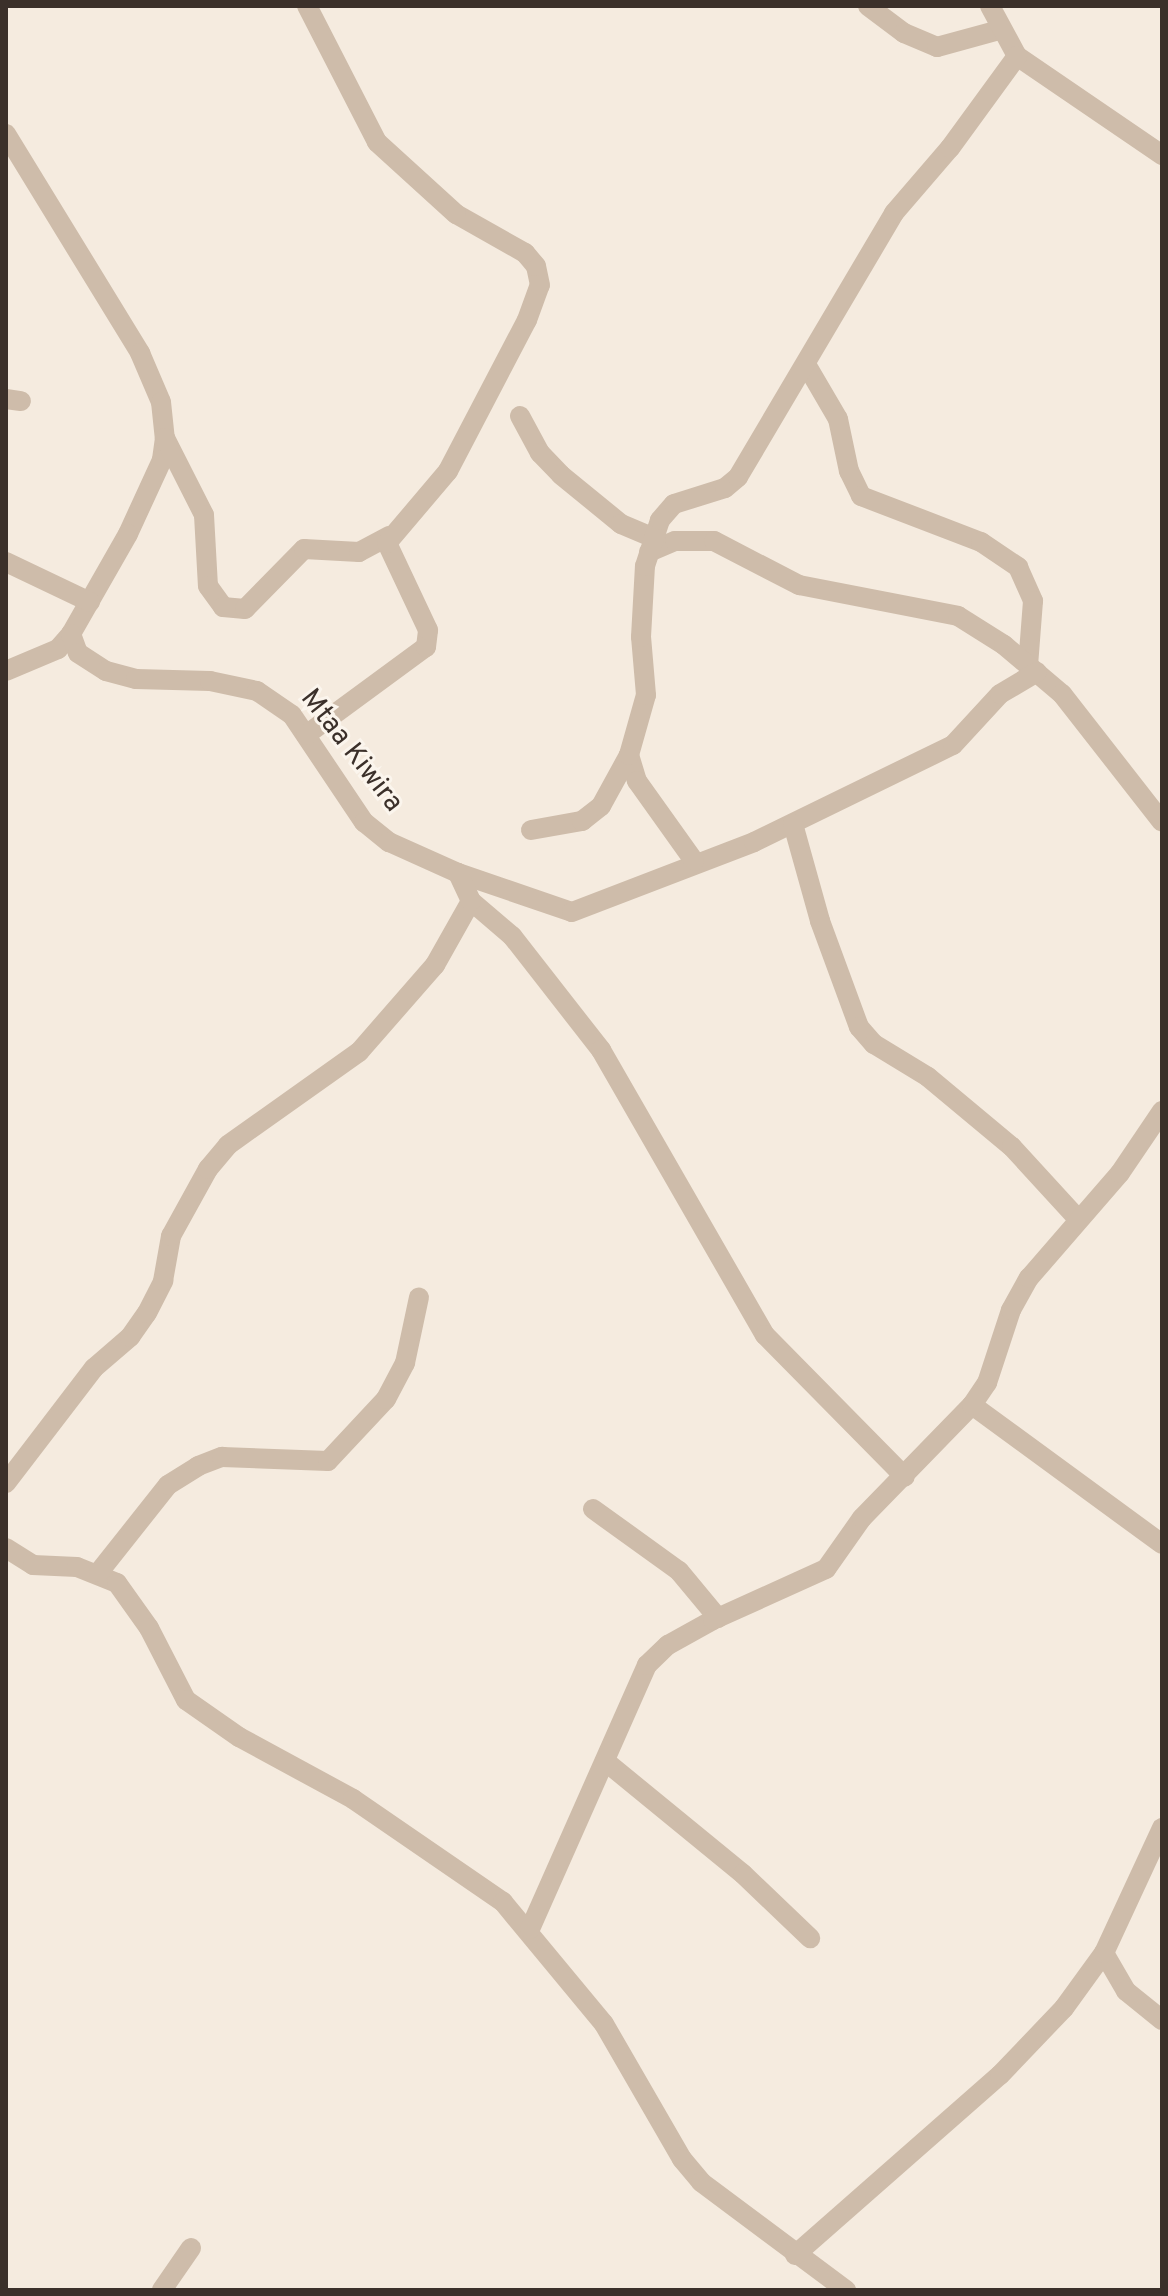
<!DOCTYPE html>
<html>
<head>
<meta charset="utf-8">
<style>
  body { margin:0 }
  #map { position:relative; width:1168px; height:2296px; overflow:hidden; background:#f5ebdf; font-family:Overpass,sans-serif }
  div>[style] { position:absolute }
  .minor>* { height:20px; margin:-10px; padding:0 10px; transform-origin:10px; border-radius:10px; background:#cebcaa }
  span { translate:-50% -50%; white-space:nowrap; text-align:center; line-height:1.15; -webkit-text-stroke:6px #fbf5ed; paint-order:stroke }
  .street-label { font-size:28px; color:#3b302a }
  .frame { position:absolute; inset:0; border:8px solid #3b302a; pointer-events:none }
</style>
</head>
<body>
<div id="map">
  <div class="minor">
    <div style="left:868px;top:6px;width:45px;rotate:36.9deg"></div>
    <div style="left:904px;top:33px;width:36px;rotate:23deg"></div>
    <div style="left:937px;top:47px;width:64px;rotate:-15.3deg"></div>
    <div style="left:990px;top:6px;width:57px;rotate:61.6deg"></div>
    <div style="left:1017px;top:56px;width:176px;rotate:34.3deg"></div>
    <div style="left:6px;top:134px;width:257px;rotate:58.5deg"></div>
    <div style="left:140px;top:353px;width:53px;rotate:66.8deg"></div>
    <div style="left:161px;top:402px;width:36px;rotate:84deg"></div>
    <div style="left:165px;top:438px;width:22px;rotate:98deg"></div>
    <div style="left:162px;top:460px;width:81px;rotate:114.7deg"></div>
    <div style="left:128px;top:534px;width:115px;rotate:119.7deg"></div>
    <div style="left:71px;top:634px;width:20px;rotate:131deg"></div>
    <div style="left:58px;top:649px;width:56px;rotate:157.1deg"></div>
    <div style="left:807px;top:366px;width:61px;rotate:59.7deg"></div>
    <div style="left:838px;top:419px;width:53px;rotate:78.1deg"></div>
    <div style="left:849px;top:471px;width:28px;rotate:64deg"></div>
    <div style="left:861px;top:496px;width:129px;rotate:21deg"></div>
    <div style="left:981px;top:542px;width:45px;rotate:34deg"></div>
    <div style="left:1018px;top:567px;width:37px;rotate:66deg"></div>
    <div style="left:1033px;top:601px;width:65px;rotate:94.4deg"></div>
    <div style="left:6px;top:399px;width:15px;rotate:8deg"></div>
    <div style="left:520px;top:416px;width:42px;rotate:61.6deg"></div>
    <div style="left:540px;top:453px;width:30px;rotate:46deg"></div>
    <div style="left:561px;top:475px;width:77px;rotate:39.2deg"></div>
    <div style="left:621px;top:524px;width:36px;rotate:23deg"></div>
    <div style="left:165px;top:438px;width:86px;rotate:63.1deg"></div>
    <div style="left:204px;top:515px;width:71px;rotate:86.8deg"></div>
    <div style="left:208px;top:586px;width:26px;rotate:54deg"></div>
    <div style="left:223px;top:607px;width:22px;rotate:5deg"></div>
    <div style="left:245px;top:609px;width:84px;rotate:-45.5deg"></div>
    <div style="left:304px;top:549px;width:55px;rotate:3.1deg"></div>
    <div style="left:359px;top:552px;width:34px;rotate:-28deg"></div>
    <div style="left:649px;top:552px;width:28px;rotate:-23deg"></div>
    <div style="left:675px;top:541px;width:39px"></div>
    <div style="left:714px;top:541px;width:96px;rotate:27.4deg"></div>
    <div style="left:799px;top:585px;width:162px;rotate:11deg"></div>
    <div style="left:958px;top:616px;width:54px;rotate:32.2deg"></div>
    <div style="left:1004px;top:645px;width:76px;rotate:40.2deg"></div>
    <div style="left:1062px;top:694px;width:162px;rotate:52deg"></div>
    <div style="left:6px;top:562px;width:93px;rotate:25.5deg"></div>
    <div style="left:71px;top:634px;width:20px;rotate:70deg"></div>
    <div style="left:78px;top:653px;width:33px;rotate:33deg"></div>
    <div style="left:106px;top:671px;width:31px;rotate:15deg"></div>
    <div style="left:136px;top:679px;width:74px;rotate:1.5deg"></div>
    <div style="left:210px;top:681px;width:48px;rotate:12deg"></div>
    <div style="left:257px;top:691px;width:42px;rotate:34.4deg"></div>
    <div style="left:292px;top:715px;width:129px;rotate:56.1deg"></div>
    <div style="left:364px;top:822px;width:32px;rotate:39deg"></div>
    <div style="left:389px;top:842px;width:76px;rotate:24.2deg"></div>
    <div style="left:458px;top:873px;width:120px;rotate:18.9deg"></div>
    <div style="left:572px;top:912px;width:195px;rotate:-21deg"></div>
    <div style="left:754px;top:842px;width:221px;rotate:-26deg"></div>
    <div style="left:953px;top:745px;width:69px;rotate:-47.3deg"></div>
    <div style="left:1000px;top:694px;width:43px;rotate:-30.7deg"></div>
    <div style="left:306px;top:735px;width:149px;rotate:-36.3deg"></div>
    <div style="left:426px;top:647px;width:17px;rotate:-83deg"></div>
    <div style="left:428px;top:630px;width:96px;rotate:-115.2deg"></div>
    <div style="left:387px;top:543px;width:94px;rotate:-49.7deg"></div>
    <div style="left:448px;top:471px;width:170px;rotate:-62.4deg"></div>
    <div style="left:527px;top:320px;width:37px;rotate:-70deg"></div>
    <div style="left:540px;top:285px;width:19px;rotate:-102deg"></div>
    <div style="left:536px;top:266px;width:17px;rotate:-130deg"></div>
    <div style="left:525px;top:253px;width:79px;rotate:-150.5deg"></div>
    <div style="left:456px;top:214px;width:107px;rotate:-137.7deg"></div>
    <div style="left:377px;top:142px;width:153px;rotate:-117.2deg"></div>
    <div style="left:629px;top:755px;width:27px;rotate:73deg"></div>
    <div style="left:637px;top:781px;width:98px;rotate:54.5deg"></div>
    <div style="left:793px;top:824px;width:101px;rotate:74.4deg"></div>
    <div style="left:820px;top:921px;width:113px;rotate:69.8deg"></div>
    <div style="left:859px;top:1027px;width:23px;rotate:49deg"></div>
    <div style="left:874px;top:1044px;width:63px;rotate:31.4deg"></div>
    <div style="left:928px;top:1077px;width:109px;rotate:39.8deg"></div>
    <div style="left:1012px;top:1147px;width:98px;rotate:47.5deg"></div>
    <div style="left:531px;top:830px;width:52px;rotate:-10deg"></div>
    <div style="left:582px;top:821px;width:24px;rotate:-38deg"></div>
    <div style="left:601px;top:806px;width:58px;rotate:-61.2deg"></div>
    <div style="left:629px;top:755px;width:62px;rotate:-74.2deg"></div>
    <div style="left:646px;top:695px;width:58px;rotate:-94.9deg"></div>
    <div style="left:641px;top:637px;width:71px;rotate:-86.8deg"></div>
    <div style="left:645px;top:566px;width:48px;rotate:-71.9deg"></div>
    <div style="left:660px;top:520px;width:21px;rotate:-49deg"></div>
    <div style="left:674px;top:504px;width:53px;rotate:-17.4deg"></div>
    <div style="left:725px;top:488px;width:17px;rotate:-40deg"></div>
    <div style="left:738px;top:477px;width:307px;rotate:-59.4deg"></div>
    <div style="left:894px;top:213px;width:86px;rotate:-49.3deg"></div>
    <div style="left:950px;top:148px;width:114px;rotate:-53.9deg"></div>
    <div style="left:471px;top:901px;width:54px;rotate:40.5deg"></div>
    <div style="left:512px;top:936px;width:145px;rotate:52deg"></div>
    <div style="left:601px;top:1050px;width:329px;rotate:60.1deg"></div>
    <div style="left:765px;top:1335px;width:199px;rotate:45.4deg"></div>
    <div style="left:972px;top:1405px;width:235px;rotate:36.2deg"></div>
    <div style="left:6px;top:1483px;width:145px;rotate:-52.6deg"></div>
    <div style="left:94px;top:1368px;width:48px;rotate:-40.7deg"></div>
    <div style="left:130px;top:1337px;width:29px;rotate:-55deg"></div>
    <div style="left:147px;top:1313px;width:36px;rotate:-63deg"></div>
    <div style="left:163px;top:1281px;width:46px;rotate:-79.9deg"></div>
    <div style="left:171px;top:1236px;width:77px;rotate:-61.1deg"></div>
    <div style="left:208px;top:1169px;width:31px;rotate:-50deg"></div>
    <div style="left:228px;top:1145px;width:161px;rotate:-35.4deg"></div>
    <div style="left:359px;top:1052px;width:116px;rotate:-48.9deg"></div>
    <div style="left:435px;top:965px;width:73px;rotate:-60.6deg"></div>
    <div style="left:471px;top:901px;width:31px;rotate:-115deg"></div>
    <div style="left:593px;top:1509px;width:106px;rotate:35.8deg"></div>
    <div style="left:679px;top:1571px;width:61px;rotate:50.3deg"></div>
    <div style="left:6px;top:1548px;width:32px;rotate:32deg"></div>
    <div style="left:33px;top:1565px;width:44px;rotate:2.6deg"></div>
    <div style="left:77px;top:1567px;width:43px;rotate:21.8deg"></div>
    <div style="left:117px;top:1583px;width:55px;rotate:54.6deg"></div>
    <div style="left:149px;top:1628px;width:81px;rotate:62.8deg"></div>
    <div style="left:186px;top:1700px;width:65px;rotate:34.9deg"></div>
    <div style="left:239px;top:1737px;width:130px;rotate:28.5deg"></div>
    <div style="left:353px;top:1799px;width:182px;rotate:34.5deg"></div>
    <div style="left:503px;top:1902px;width:158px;rotate:50.4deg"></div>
    <div style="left:604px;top:2024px;width:156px;rotate:60deg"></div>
    <div style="left:682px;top:2159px;width:30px;rotate:50deg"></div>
    <div style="left:701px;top:2182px;width:181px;rotate:36.7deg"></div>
    <div style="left:99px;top:1572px;width:111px;rotate:-51.6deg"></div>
    <div style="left:168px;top:1485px;width:36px;rotate:-32deg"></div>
    <div style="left:198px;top:1466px;width:26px;rotate:-21deg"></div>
    <div style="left:222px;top:1457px;width:106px;rotate:2.2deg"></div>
    <div style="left:328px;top:1461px;width:85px;rotate:-46.9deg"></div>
    <div style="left:386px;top:1399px;width:41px;rotate:-62.2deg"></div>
    <div style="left:405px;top:1363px;width:67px;rotate:-78deg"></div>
    <div style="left:605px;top:1761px;width:178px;rotate:39.3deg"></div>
    <div style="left:743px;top:1874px;width:93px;rotate:43.7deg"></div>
    <div style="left:530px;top:1929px;width:289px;rotate:-66.1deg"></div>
    <div style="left:647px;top:1665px;width:29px;rotate:-44deg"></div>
    <div style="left:668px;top:1645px;width:51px;rotate:-29.1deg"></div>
    <div style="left:713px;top:1620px;width:124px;rotate:-24.3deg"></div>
    <div style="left:826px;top:1569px;width:62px;rotate:-54.8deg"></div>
    <div style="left:862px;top:1518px;width:158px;rotate:-45.8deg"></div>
    <div style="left:972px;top:1405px;width:27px;rotate:-56deg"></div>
    <div style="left:987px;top:1383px;width:77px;rotate:-71.8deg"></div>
    <div style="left:1011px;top:1310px;width:37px;rotate:-61deg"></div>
    <div style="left:1029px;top:1278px;width:139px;rotate:-49.1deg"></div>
    <div style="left:1120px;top:1173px;width:75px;rotate:-55.9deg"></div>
    <div style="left:1104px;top:1953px;width:44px;rotate:59.9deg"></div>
    <div style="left:1126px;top:1991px;width:46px;rotate:38.9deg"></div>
    <div style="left:795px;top:2255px;width:273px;rotate:-41.3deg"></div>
    <div style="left:1000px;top:2075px;width:93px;rotate:-46.3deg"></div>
    <div style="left:1064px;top:2008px;width:68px;rotate:-54deg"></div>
    <div style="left:1104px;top:1953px;width:138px;rotate:-65.1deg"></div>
    <div style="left:162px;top:2290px;width:51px;rotate:-55.4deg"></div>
  </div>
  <div class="street-label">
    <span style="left:351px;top:751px;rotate:52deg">Mtaa Kiwira</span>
  </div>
  <div class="frame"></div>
</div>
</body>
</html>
